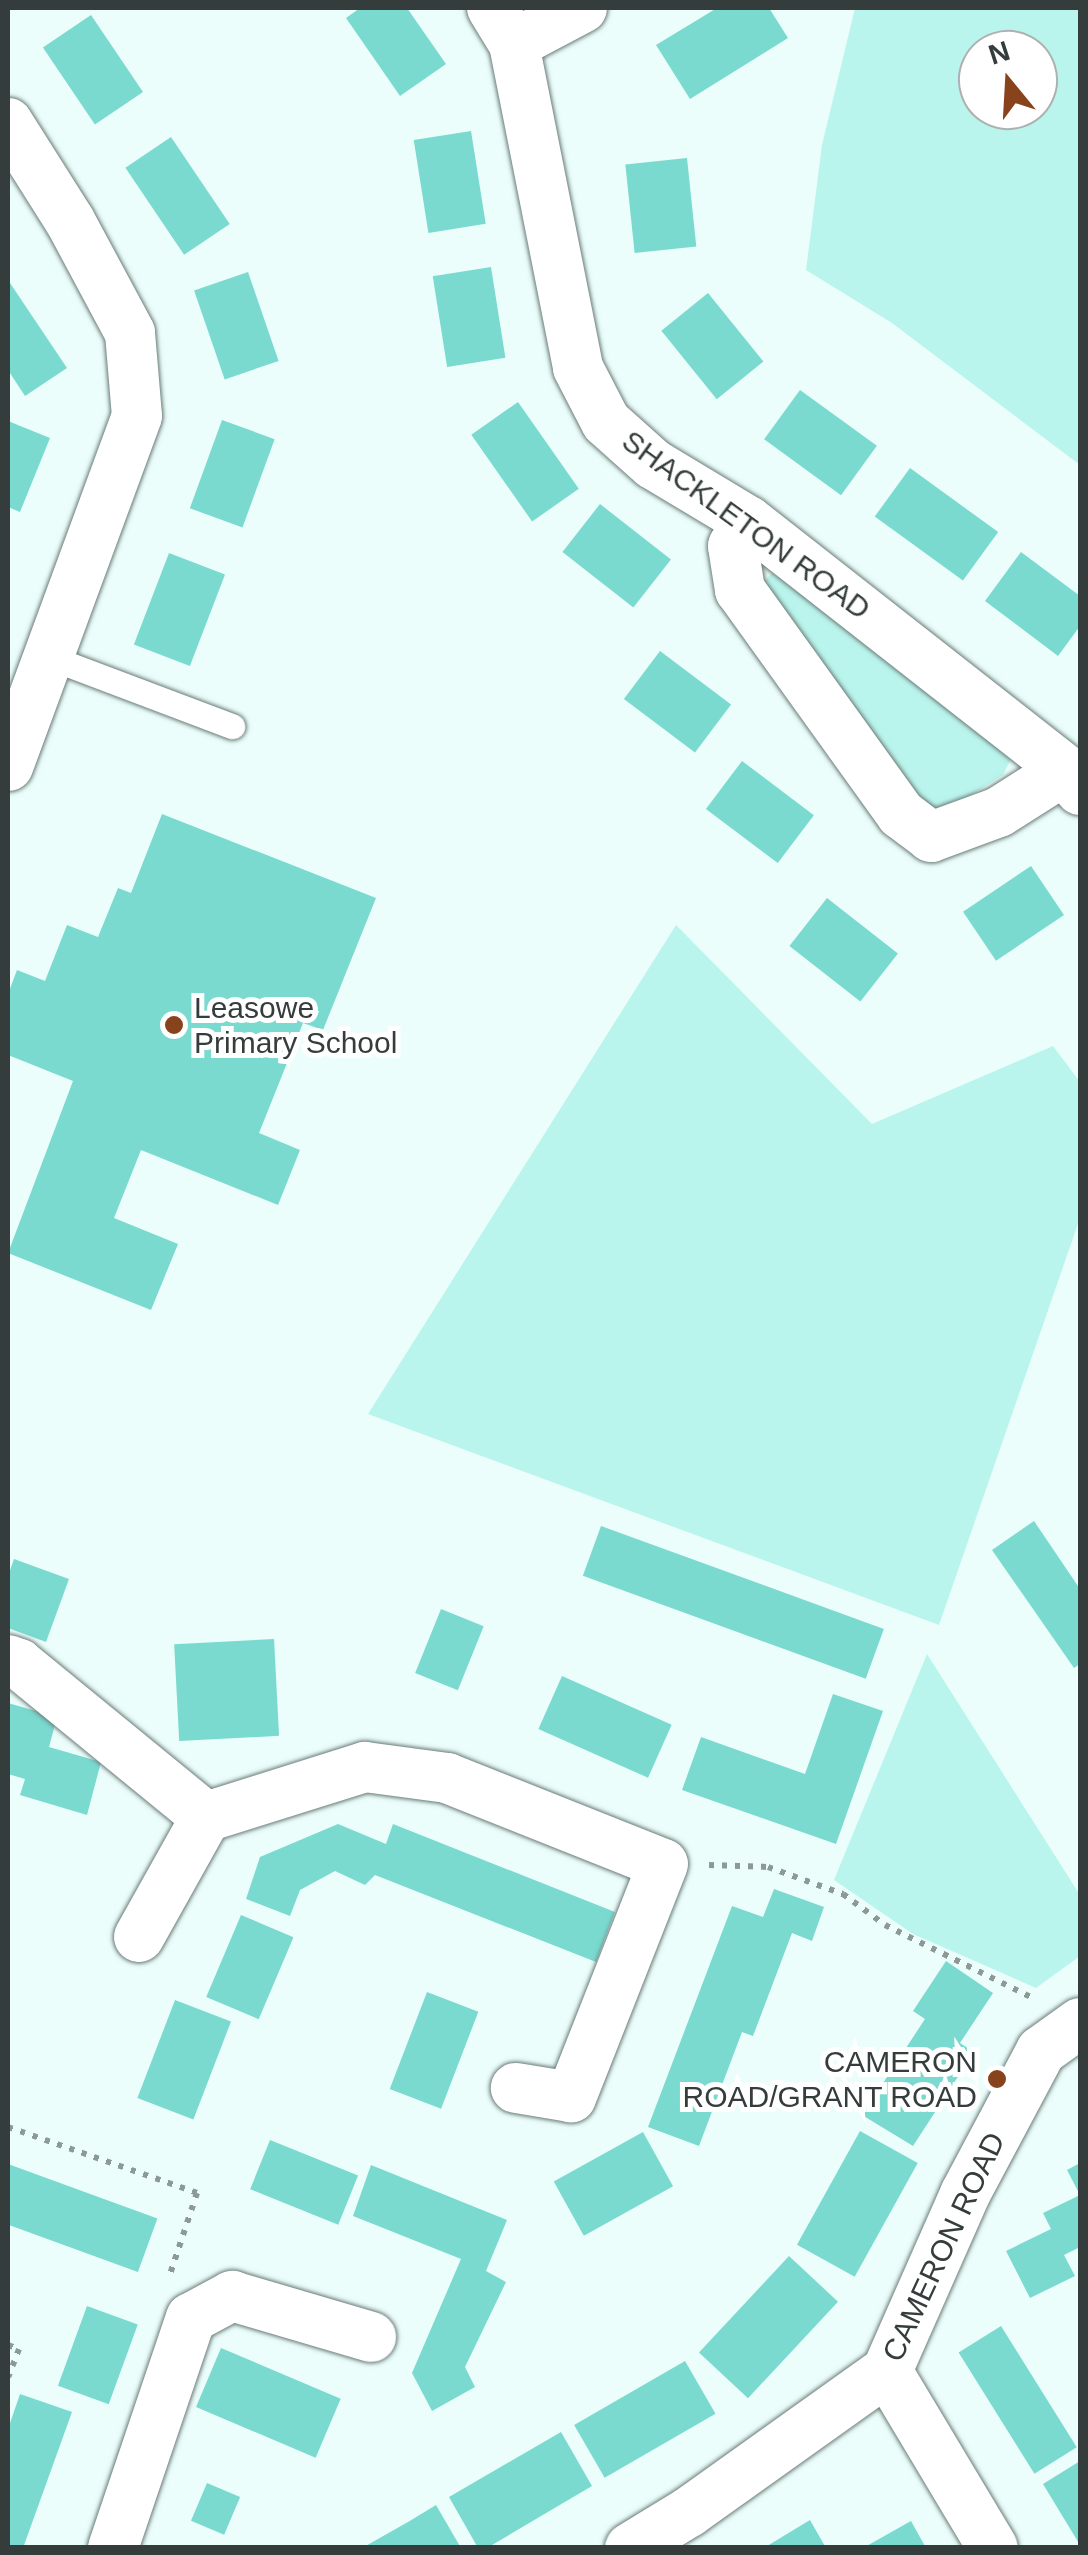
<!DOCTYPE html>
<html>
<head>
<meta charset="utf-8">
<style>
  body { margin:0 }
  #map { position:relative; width:1088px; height:2555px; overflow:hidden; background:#ebfefb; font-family:Arial,sans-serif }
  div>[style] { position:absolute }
  .green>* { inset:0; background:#baf5ed }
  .building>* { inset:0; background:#7adad0; transform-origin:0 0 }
  .path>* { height:6px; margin-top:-3px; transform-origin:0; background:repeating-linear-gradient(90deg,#8c9997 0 5px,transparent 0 13px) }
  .roads { filter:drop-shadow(0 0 2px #6a7b78) drop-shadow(0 0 2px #6a7b78) }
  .lane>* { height:25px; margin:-12.5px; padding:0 12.5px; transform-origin:12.5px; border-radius:12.5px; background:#fff }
  .street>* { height:50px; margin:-25px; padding:0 25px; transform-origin:25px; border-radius:25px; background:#fff }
  .dots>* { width:28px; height:28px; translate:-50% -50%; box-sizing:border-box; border:5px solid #fff; border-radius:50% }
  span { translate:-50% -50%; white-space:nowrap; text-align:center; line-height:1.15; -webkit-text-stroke:10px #fff; paint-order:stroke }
  .street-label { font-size:30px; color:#353d3c }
  .poi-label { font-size:30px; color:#353d3c }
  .left { translate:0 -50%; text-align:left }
  .right { translate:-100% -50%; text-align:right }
  .frame { position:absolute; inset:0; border:10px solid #353d3c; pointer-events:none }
  .north { position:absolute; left:958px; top:30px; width:100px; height:100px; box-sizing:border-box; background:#fff; border:2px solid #aeb1b1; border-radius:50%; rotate:342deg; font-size:28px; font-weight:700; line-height:40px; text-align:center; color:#353d3c }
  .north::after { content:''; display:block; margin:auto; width:35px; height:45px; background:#89431c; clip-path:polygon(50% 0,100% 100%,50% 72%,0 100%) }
</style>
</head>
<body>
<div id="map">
  <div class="green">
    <div style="clip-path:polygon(evenodd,855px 8px,1080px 8px,1080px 465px,892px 323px,806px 270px,822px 145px,855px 8px,1038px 50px,1038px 110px,978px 110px,978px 50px,1038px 50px)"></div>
    <div style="clip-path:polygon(772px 573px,795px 584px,1013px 755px,1003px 775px,935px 817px,757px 589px)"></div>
    <div style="clip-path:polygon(676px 925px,872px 1124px,1053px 1046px,1080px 1082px,1080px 1218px,939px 1625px,368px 1414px)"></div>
    <div style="clip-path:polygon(927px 1654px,1080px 1895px,1080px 1956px,1036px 1988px,913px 1934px,834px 1880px)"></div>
  </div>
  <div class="building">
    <div style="clip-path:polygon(360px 8px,407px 8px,446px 64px,400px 96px,346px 18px)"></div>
    <div style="clip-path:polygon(717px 8px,769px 8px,788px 38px,690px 99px,656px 45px)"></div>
    <div style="left:91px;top:15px;width:93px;height:58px;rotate:56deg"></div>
    <div style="left:471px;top:131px;width:94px;height:58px;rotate:81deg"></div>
    <div style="left:171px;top:137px;width:105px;height:55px;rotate:56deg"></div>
    <div style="left:687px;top:158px;width:89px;height:62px;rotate:84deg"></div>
    <div style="left:491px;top:267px;width:92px;height:59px;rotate:81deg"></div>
    <div style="left:248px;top:272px;width:94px;height:57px;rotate:71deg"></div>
    <div style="clip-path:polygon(8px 280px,67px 368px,25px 396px,8px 370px)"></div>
    <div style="left:708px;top:293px;width:88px;height:60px;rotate:51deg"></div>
    <div style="left:800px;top:390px;width:95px;height:61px;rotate:36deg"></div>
    <div style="left:518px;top:402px;width:106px;height:57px;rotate:55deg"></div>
    <div style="left:222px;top:420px;width:56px;height:94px;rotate:20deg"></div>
    <div style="clip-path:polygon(8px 421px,50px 438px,20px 512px,8px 507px)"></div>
    <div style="left:910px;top:468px;width:109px;height:60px;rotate:36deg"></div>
    <div style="left:600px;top:504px;width:90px;height:61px;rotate:38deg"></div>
    <div style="clip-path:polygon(1021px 552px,1080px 596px,1080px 626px,1058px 656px,985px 601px)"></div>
    <div style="left:169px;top:553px;width:60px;height:98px;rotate:21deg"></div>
    <div style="left:660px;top:651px;width:89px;height:60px;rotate:37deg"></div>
    <div style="left:742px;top:761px;width:90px;height:60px;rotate:37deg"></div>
    <div style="clip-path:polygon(162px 814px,376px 898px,323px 1030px,303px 1023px,259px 1133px,300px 1150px,278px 1205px,141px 1150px,114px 1218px,178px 1244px,151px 1310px,8px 1253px,73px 1081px,8px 1055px,8px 994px,17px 970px,45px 981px,67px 925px,98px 937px,118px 888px,131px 893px)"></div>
    <div style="left:1031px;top:866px;width:59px;height:82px;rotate:56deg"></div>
    <div style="left:827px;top:898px;width:90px;height:61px;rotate:38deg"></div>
    <div style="clip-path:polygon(1034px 1521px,1080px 1589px,1080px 1664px,1074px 1668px,992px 1550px)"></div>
    <div style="left:601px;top:1526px;width:301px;height:53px;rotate:20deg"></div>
    <div style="clip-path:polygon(14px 1559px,69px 1579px,46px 1642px,8px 1628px,8px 1576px)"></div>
    <div style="left:441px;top:1609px;width:46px;height:69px;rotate:22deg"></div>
    <div style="left:274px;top:1639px;width:97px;height:100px;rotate:87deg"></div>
    <div style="left:562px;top:1676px;width:120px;height:58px;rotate:24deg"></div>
    <div style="clip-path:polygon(833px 1694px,883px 1711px,836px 1844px,682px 1790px,701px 1737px,805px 1774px)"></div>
    <div style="clip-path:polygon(8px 1703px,57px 1717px,49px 1747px,101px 1762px,87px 1815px,20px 1795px,25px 1779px,8px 1774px)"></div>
    <div style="clip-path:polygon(338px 1824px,386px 1844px,393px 1824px,615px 1912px,596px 1962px,375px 1875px,365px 1885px,335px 1871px,300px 1890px,290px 1916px,246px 1899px,260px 1857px)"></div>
    <div style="clip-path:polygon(774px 1889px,824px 1907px,812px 1941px,792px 1933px,753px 2036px,742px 2032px,699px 2146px,648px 2127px,732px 1906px,763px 1917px)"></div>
    <div style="left:241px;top:1915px;width:57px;height:89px;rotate:23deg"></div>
    <div style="clip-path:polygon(946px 1961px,993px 1993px,960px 2043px,974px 2052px,913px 2146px,862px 2115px,925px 2019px,913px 2011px)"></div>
    <div style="left:427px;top:1992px;width:55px;height:104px;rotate:21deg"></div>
    <div style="left:175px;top:2000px;width:60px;height:105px;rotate:21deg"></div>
    <div style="left:860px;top:2131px;width:66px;height:130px;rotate:29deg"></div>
    <div style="left:643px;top:2132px;width:62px;height:102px;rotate:61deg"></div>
    <div style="left:270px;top:2140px;width:95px;height:53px;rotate:22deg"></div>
    <div style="clip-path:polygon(1080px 2163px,1080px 2247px,1064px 2255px,1075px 2276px,1030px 2298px,1006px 2251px,1051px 2229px,1043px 2213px,1080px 2195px,1067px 2170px)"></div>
    <div style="left:8px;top:2164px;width:159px;height:57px;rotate:20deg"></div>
    <div style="clip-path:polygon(371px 2165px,507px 2220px,486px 2271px,506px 2282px,465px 2367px,475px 2387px,432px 2411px,412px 2373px,461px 2259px,353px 2216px)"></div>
    <div style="left:789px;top:2256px;width:67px;height:132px;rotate:43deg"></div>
    <div style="left:87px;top:2306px;width:54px;height:85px;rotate:20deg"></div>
    <div style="left:1001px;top:2326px;width:143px;height:50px;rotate:58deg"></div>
    <div style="left:221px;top:2348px;width:130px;height:64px;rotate:23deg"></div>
    <div style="left:685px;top:2361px;width:61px;height:128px;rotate:60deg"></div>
    <div style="clip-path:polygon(20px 2394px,72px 2412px,23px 2548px,8px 2548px,8px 2429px)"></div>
    <div style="clip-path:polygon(561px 2432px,592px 2486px,487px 2548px,478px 2548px,449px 2497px)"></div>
    <div style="clip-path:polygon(1080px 2461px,1080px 2545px,1043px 2484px)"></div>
    <div style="left:207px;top:2483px;width:36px;height:41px;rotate:23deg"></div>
    <div style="clip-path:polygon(436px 2505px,461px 2548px,362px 2548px,408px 2522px)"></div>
    <div style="clip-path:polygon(810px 2520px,826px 2548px,764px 2548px,772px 2543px)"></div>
    <div style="clip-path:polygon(911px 2521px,926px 2548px,863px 2548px)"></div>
  </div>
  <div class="path">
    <div style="left:709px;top:1865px;width:59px;rotate:1.9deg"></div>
    <div style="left:768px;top:1867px;width:80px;rotate:19.8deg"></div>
    <div style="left:843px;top:1894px;width:52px;rotate:36.4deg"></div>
    <div style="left:885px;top:1925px;width:167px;rotate:26.3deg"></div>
    <div style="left:8px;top:2127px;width:200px;rotate:19.2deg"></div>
    <div style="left:197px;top:2193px;width:89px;rotate:108.4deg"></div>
    <div style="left:8px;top:2345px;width:12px;rotate:20deg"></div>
    <div style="left:19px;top:2349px;width:30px;rotate:111deg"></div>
  </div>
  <div class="roads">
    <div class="lane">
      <div style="left:49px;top:657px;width:196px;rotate:20.7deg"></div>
    </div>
    <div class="street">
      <div style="left:492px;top:8px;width:42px;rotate:58.6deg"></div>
      <div style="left:514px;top:44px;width:330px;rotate:78.8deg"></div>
      <div style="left:578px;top:368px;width:61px;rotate:62.6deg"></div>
      <div style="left:606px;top:422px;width:63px;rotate:41.8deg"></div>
      <div style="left:653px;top:464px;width:111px;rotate:31deg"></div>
      <div style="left:748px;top:521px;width:403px;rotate:38.1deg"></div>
      <div style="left:1065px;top:770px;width:25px;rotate:53deg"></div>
      <div style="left:514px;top:44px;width:77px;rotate:-27.9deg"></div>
      <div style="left:8px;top:123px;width:116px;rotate:57.7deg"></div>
      <div style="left:70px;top:221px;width:127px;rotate:61.8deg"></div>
      <div style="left:130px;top:333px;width:83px;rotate:85.2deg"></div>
      <div style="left:137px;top:416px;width:373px;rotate:110.2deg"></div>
      <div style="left:748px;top:521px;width:29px;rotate:121deg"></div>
      <div style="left:733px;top:546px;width:45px;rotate:81deg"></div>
      <div style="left:740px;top:590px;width:276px;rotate:54.3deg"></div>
      <div style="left:901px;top:814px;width:38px;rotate:37deg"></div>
      <div style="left:931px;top:837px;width:72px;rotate:-20.2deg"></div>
      <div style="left:999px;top:812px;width:78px;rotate:-32.5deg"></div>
      <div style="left:8px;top:1660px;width:12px;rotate:20deg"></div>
      <div style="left:19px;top:1664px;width:242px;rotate:39.3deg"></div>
      <div style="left:139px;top:1937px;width:137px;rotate:-60.8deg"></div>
      <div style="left:206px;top:1817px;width:167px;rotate:-17.5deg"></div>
      <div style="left:365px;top:1767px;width:83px;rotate:7.6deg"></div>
      <div style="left:447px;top:1778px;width:232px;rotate:21.7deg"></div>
      <div style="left:663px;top:1864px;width:251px;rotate:111.5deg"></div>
      <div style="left:571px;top:2097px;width:56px;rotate:-170.7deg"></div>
      <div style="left:887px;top:2371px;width:206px;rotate:59.1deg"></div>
      <div style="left:113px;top:2548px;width:243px;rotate:-71.3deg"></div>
      <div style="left:191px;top:2318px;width:47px;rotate:-28.2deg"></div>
      <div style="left:232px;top:2296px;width:145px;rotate:16.4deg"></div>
      <div style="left:630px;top:2548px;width:69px;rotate:-31.4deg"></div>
      <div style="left:689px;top:2512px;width:243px;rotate:-35.5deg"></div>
      <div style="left:887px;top:2371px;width:193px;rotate:-66.2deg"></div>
      <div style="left:965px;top:2194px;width:162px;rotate:-62deg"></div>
      <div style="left:1041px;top:2051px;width:48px;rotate:-35.7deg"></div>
    </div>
  </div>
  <div class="dots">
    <div style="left:174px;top:1025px;background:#89431c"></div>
    <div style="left:997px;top:2079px;background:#89431c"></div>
  </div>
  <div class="street-label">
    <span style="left:746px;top:525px;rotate:36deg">SHACKLETON ROAD</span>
    <span style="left:944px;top:2247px;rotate:-65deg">CAMERON ROAD</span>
  </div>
  <div class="poi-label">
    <span class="left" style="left:194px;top:1025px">Leasowe<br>Primary School</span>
    <span class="right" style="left:977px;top:2079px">CAMERON<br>ROAD/GRANT ROAD</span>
  </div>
  <div class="frame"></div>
  <div class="north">N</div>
</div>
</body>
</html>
